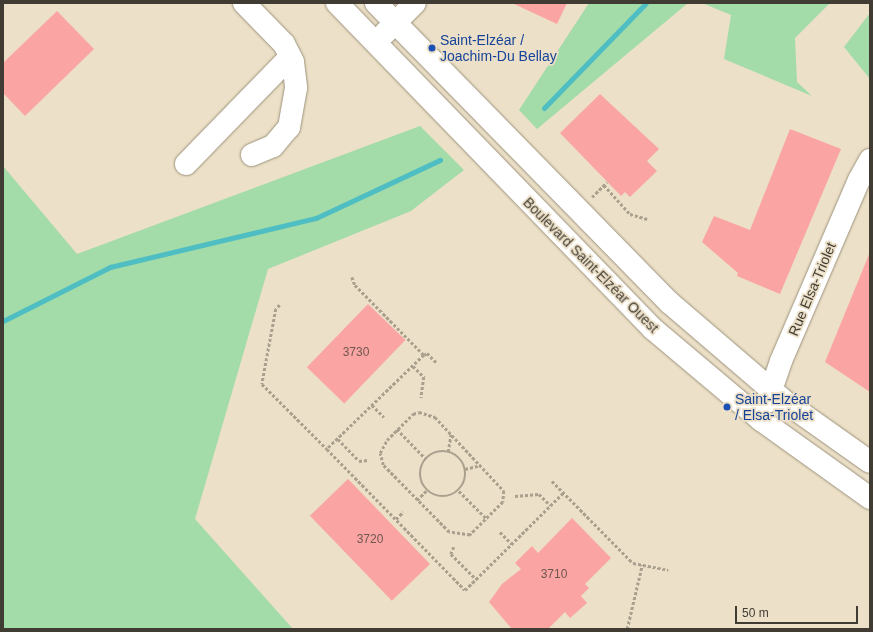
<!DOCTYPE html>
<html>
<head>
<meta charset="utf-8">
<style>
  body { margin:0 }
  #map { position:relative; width:873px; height:632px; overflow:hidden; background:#ece0c8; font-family:Arial,sans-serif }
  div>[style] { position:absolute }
  .green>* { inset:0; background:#a3dba9 }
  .stream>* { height:5px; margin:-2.5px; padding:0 2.5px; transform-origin:2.5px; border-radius:2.5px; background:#4ebec3 }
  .building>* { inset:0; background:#faa5a3; transform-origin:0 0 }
  .path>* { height:2.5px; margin-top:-1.25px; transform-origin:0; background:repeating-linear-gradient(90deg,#aaa08e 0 3px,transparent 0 5px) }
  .path>.ring { margin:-1.25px; padding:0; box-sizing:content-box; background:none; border:2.5px solid #aaa08e; border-radius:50% }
  .roads { filter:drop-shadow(0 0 1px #9d927c) drop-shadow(0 0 1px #9d927c) }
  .minor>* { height:22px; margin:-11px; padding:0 11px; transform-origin:11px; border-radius:11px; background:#fff }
  .dots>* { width:11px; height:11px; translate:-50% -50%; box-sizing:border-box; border:2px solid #ece0c8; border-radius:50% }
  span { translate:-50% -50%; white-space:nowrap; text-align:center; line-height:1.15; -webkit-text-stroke:3.5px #ece0c8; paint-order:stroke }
  .number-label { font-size:12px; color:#6f564f }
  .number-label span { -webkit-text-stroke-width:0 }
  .transit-label { font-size:14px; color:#164399 }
  .left { translate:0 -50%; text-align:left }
  .street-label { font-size:14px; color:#413c33 }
  .frame { position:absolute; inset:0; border:4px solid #413c33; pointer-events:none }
  .scale { position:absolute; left:735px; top:606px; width:123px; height:18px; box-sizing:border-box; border:2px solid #413c33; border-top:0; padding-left:5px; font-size:12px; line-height:14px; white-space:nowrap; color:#413c33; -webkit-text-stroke:3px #ece0c8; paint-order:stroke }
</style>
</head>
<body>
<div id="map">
  <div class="green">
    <div style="clip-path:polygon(589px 3px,688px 3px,537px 129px,519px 110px)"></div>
    <div style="clip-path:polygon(702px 3px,830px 3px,795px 38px,797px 82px,812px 96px,724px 59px,731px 15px)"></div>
    <div style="clip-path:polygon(870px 13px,870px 79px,844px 47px)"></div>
    <div style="clip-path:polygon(420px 126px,464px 170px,411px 211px,268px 269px,195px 519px,293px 629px,3px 629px,3px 166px,77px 254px)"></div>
  </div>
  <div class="stream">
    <div style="left:544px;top:108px;width:146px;rotate:-45.8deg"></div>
    <div style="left:3px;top:321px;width:120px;rotate:-26.8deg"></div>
    <div style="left:110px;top:267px;width:212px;rotate:-13.4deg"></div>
    <div style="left:316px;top:218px;width:137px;rotate:-25.1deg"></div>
  </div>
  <div class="building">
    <div style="clip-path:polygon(512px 3px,567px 3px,557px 24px)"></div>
    <div style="clip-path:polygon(57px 11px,94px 49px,25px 116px,3px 93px,3px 63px)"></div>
    <div style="clip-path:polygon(600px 94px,659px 149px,647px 161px,657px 171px,630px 197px,625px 192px,621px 196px,560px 133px)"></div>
    <div style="clip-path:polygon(790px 129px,841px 149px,780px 294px,737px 276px,738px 273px,702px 242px,714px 216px,750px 230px)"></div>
    <div style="clip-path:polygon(870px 252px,870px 392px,825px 362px)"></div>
    <div style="left:368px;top:304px;width:52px;height:88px;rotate:44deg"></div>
    <div style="left:348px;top:479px;width:118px;height:53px;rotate:46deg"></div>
    <div style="clip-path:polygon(572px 518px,611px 558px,585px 584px,589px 588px,581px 596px,587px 603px,570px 618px,565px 612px,548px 629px,512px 629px,489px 602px,502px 584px,521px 569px,515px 563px,532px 546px,538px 553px)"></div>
  </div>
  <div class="path">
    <div style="left:604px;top:185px;width:39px;rotate:48deg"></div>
    <div style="left:630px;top:214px;width:18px;rotate:16deg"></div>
    <div style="left:592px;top:197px;width:21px;rotate:-45deg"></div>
    <div style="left:352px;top:277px;width:9px;rotate:69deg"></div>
    <div style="left:355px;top:285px;width:98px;rotate:45.4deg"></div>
    <div style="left:424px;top:355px;width:135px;rotate:135.9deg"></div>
    <div style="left:327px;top:449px;width:197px;rotate:45.6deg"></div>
    <div style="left:465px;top:590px;width:139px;rotate:-44.7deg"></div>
    <div style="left:280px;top:305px;width:6px;rotate:135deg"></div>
    <div style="left:276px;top:309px;width:76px;rotate:100.6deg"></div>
    <div style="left:262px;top:384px;width:92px;rotate:45deg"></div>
    <div style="left:424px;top:355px;width:4px;rotate:-34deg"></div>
    <div style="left:427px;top:353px;width:14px;rotate:45deg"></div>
    <div style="left:413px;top:366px;width:16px;rotate:45deg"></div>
    <div style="left:424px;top:377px;width:21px;rotate:98deg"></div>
    <div style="left:372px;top:405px;width:17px;rotate:45deg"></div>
    <div style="left:419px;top:412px;width:17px;rotate:17deg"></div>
    <div style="left:435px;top:417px;width:101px;rotate:47deg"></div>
    <div style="left:504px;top:491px;width:11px;rotate:95deg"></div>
    <div style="left:503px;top:502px;width:47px;rotate:135deg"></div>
    <div style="left:470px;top:535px;width:21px;rotate:-172deg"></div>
    <div style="left:449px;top:532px;width:94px;rotate:-134.6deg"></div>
    <div style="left:383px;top:465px;width:12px;rotate:-104deg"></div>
    <div style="left:380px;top:453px;width:15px;rotate:-62deg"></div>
    <div style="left:387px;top:440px;width:37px;rotate:-45deg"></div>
    <div style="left:413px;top:414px;width:6px;rotate:-18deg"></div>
    <div style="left:397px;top:429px;width:42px;rotate:46deg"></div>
    <div style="left:338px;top:439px;width:30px;rotate:46deg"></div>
    <div style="left:359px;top:461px;width:9px;rotate:-6deg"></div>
    <div class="ring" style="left:420px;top:451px;width:43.5px;height:43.5px"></div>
    <div style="left:448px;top:452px;width:18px;rotate:-81deg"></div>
    <div style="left:465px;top:469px;width:16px;rotate:-14deg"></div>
    <div style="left:552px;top:481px;width:115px;rotate:45.4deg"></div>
    <div style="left:633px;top:563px;width:36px;rotate:11deg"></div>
    <div style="left:459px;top:491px;width:40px;rotate:45deg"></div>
    <div style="left:515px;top:496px;width:24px;rotate:-5deg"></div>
    <div style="left:539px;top:494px;width:16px;rotate:45deg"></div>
    <div style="left:417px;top:500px;width:13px;rotate:-45deg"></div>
    <div style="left:396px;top:519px;width:10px;rotate:-45deg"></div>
    <div style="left:500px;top:532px;width:17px;rotate:45deg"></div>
    <div style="left:454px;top:547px;width:8px;rotate:113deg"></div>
    <div style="left:451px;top:554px;width:35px;rotate:45deg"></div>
    <div style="left:627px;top:629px;width:66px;rotate:-76.8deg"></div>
  </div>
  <div class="roads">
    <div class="minor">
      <div style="left:244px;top:3px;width:57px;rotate:45.7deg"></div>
      <div style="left:284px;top:44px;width:20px;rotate:63deg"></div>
      <div style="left:293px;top:62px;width:26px;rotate:83deg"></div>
      <div style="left:296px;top:88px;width:40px;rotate:100deg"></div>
      <div style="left:289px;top:127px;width:25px;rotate:130deg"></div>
      <div style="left:273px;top:146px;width:23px;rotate:157deg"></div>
      <div style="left:337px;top:3px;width:454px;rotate:45.9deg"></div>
      <div style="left:653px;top:329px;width:141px;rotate:40.1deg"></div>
      <div style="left:761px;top:420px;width:134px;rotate:35.6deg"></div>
      <div style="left:376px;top:3px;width:420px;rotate:45.6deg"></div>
      <div style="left:670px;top:303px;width:155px;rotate:40.6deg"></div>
      <div style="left:788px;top:404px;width:100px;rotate:35.3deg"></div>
      <div style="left:385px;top:33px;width:42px;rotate:-45deg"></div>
      <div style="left:186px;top:164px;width:149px;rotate:-45.8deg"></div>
      <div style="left:767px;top:402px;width:43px;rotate:-71.1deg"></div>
      <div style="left:781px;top:361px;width:197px;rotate:-66.7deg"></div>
      <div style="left:859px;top:180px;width:23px;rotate:-61deg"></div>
    </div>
  </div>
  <div class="dots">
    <div style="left:432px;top:48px;background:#1a4fb4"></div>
    <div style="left:727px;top:407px;background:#1a4fb4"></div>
  </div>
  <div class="number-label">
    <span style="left:356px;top:353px">3730</span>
    <span style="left:370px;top:540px">3720</span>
    <span style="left:554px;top:575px">3710</span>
  </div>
  <div class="transit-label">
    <span class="left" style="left:440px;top:48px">Saint-Elzéar /<br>Joachim-Du Bellay</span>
    <span class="left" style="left:735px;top:407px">Saint-Elzéar<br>/ Elsa-Triolet</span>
  </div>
  <div class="street-label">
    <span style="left:591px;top:265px;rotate:45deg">Boulevard Saint-Elzéar Ouest</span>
    <span style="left:812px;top:289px;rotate:-67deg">Rue Elsa-Triolet</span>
  </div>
  <div class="frame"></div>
  <div class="scale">50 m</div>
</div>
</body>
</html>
